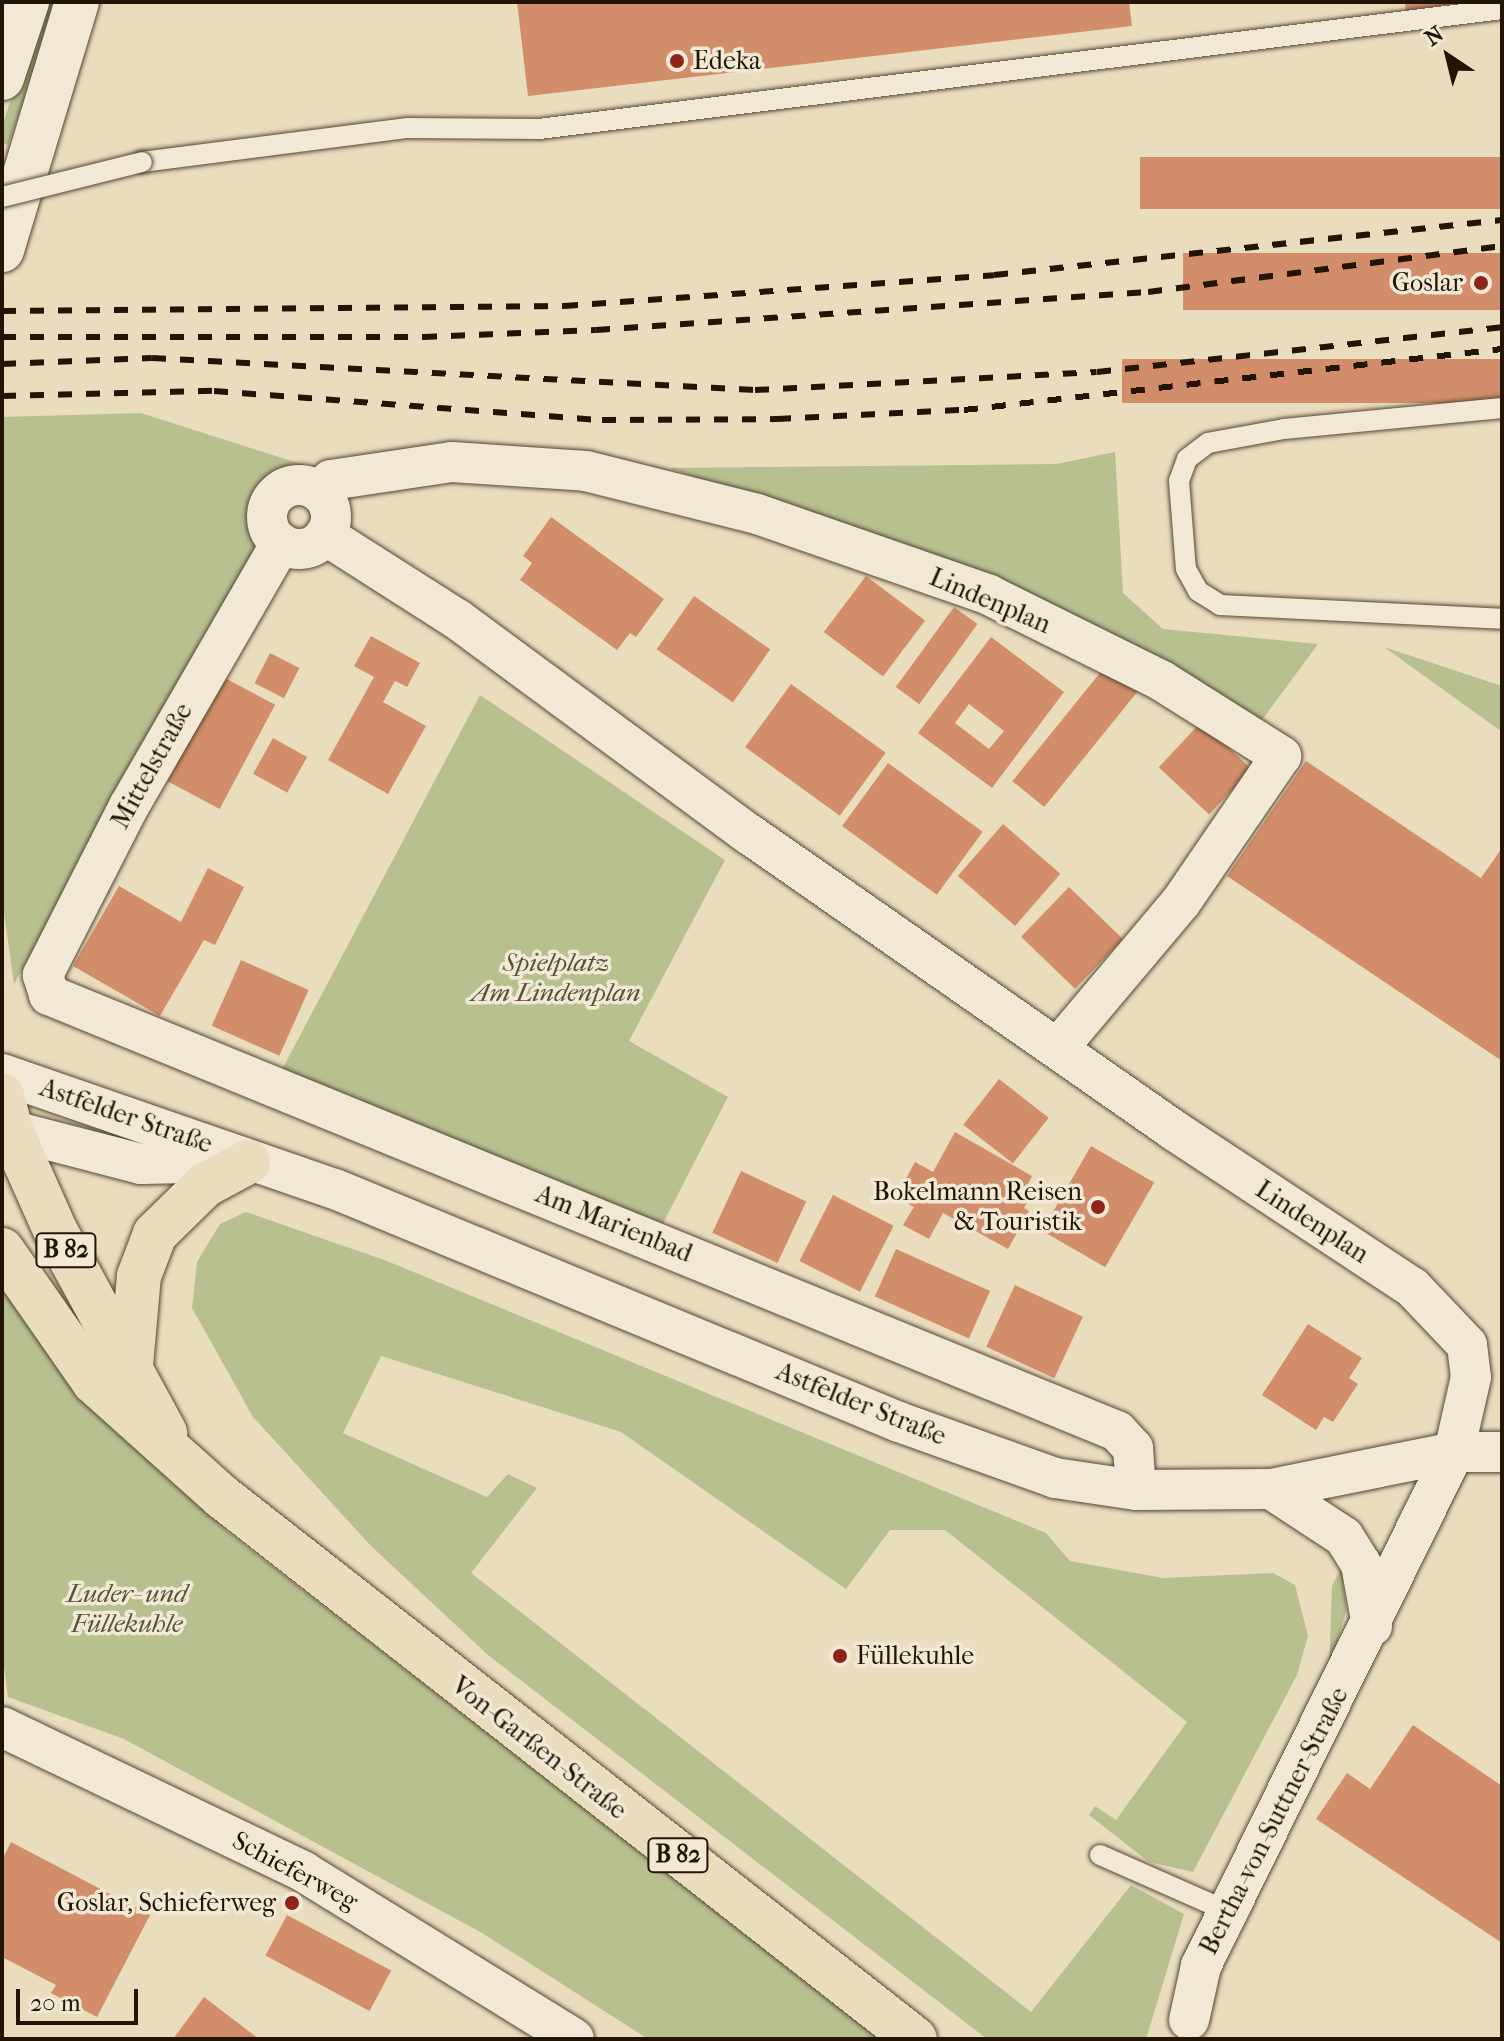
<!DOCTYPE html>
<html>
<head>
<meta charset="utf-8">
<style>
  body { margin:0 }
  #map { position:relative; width:1504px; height:2041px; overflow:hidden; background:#eaddbe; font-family:"IM FELL French Canon",serif }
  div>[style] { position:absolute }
  .green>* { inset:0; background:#b8c090 }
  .building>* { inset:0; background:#d28e6a; transform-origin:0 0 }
  .roads { filter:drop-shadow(0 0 2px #564633) drop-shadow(0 0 2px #564633) }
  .service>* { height:20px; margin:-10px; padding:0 10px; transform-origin:10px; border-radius:10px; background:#f1e9d5 }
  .minor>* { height:40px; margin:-20px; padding:0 20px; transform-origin:20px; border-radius:20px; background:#f1e9d5 }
  .minor>.ring { margin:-20px; padding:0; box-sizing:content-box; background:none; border:40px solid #f1e9d5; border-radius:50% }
  .secondary>* { height:44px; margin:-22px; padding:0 22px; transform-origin:22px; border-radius:22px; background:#f1e9d5 }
  .primary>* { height:44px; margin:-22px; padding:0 22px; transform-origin:22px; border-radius:22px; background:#eaddbe }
  .rail>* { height:6px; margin-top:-3px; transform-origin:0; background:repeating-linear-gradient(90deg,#241405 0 14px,transparent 0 28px) }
  .bridges { filter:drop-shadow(0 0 2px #564633) drop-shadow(0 0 2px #564633) }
  .service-bridge>* { height:20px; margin:-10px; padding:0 10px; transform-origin:10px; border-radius:10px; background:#f1e9d5 }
  .dots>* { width:22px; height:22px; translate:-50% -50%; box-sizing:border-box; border:4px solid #f1e9d5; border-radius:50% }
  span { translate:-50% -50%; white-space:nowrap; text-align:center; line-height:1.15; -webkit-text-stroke:7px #f1e9d5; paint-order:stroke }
  .shield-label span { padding:2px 6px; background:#f1e9d5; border:2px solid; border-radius:6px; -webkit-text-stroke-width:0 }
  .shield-label { font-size:24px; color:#241405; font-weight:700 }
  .poi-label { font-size:26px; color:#241405 }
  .left { translate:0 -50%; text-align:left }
  .right { translate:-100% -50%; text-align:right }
  .street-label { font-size:26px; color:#241405 }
  .park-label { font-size:26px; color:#585036; font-style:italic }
  .frame { position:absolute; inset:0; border:4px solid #241405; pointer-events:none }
  .north { position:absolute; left:1408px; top:16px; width:80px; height:80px; -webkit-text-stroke:6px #f1e9d5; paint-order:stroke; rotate:325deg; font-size:22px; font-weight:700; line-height:32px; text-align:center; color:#241405 }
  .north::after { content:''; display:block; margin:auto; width:28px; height:36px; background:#241405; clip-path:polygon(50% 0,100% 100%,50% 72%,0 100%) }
  .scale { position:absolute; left:16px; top:1989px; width:122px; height:36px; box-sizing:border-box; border:4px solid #241405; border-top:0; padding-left:10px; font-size:24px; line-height:28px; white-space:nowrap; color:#241405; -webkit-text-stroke:6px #f1e9d5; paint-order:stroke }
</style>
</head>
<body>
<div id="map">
  <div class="green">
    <div style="clip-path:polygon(45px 2px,59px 2px,8px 145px,2px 143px,2px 126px)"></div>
    <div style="clip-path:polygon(141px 413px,310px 467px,14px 984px,2px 899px,2px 417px)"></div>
    <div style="clip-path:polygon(1115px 452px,1123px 593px,1163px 629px,1318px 644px,1254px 731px,870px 538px,669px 468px,1056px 464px)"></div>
    <div style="clip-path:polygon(1384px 647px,1502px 686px,1502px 732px)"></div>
    <div style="clip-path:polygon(480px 695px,725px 860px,629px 1041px,728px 1097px,658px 1233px,277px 1079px)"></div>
    <div style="clip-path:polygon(246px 1212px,387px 1261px,1046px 1533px,1070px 1561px,1163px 1578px,1273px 1573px,1295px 1585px,1308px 1636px,1297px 1675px,1193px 1872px,1149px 1862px,1089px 1815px,1095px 1806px,1116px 1820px,1187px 1722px,945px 1530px,890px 1530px,846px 1589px,621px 1432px,381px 1356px,343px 1433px,487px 1497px,508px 1474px,537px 1488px,471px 1573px,1031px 2012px,1131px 1885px,1184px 1914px,1146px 2039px,987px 2039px,488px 1655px,371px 1546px,253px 1417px,192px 1308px,197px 1262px,220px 1224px)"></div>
    <div style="clip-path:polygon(2px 1279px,72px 1378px,229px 1533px,882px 2039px,648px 2039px,482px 1933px,124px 1739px,8px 1697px,2px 1651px)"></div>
    <div style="clip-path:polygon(1342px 1567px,1346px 1611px,1329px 1670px,1332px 1586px)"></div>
  </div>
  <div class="building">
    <div style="clip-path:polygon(517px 2px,1129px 2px,1132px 26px,528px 96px)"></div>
    <div style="clip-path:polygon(1405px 2px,1452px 2px,1452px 4px,1406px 11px)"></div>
    <div style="left:1502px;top:157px;width:52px;height:362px;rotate:90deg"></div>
    <div style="left:1502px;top:253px;width:57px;height:319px;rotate:90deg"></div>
    <div style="left:1502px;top:359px;width:44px;height:380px;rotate:90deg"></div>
    <div style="clip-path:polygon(551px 517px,664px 599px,636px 637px,630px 633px,617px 650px,520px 580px,532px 563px,523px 556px)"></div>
    <div style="left:866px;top:576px;width:74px;height:70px;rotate:37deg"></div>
    <div style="left:694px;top:596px;width:93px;height:65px;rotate:35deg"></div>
    <div style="left:954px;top:607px;width:29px;height:99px;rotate:36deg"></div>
    <div style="clip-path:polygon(371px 636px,420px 663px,407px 687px,395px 681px,383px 702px,426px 726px,388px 794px,328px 760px,374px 677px,354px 666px)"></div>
    <div style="clip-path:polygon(evenodd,991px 637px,1064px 692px,992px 788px,918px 733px,991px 637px,969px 704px,1004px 731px,989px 749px,955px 723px,969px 704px)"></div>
    <div style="left:270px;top:653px;width:33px;height:34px;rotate:27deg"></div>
    <div style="left:1108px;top:663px;width:41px;height:152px;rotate:39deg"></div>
    <div style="left:223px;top:677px;width:59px;height:118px;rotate:28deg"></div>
    <div style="left:791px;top:684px;width:117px;height:78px;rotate:36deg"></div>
    <div style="left:1201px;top:722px;width:69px;height:62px;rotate:43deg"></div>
    <div style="left:273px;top:738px;width:39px;height:41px;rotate:29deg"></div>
    <div style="clip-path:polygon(1306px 761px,1481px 878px,1502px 848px,1502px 1061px,1227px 876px)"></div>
    <div style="left:888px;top:763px;width:117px;height:78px;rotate:36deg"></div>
    <div style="left:1003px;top:824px;width:76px;height:69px;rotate:41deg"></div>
    <div style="clip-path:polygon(208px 868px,244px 887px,215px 945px,204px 940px,160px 1016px,73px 966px,119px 886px,181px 922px)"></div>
    <div style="left:1069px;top:887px;width:75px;height:69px;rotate:44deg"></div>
    <div style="left:241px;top:960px;width:74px;height:72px;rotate:24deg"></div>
    <div style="left:999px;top:1079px;width:63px;height:58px;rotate:38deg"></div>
    <div style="clip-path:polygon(955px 1132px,1032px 1176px,1028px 1184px,1035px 1189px,1024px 1208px,1029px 1211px,1008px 1249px,943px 1213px,929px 1239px,903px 1225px,914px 1207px,896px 1197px,915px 1162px,933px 1172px)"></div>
    <div style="left:1091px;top:1146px;width:73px;height:98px;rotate:30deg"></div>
    <div style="left:741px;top:1171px;width:72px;height:68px;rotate:25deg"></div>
    <div style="left:833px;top:1195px;width:68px;height:74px;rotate:27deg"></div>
    <div style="left:896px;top:1249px;width:103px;height:52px;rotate:24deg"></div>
    <div style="left:1015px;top:1285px;width:75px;height:68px;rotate:25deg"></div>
    <div style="clip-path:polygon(1308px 1324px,1362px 1358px,1349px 1378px,1358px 1384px,1333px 1422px,1324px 1417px,1316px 1430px,1262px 1395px)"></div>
    <div style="clip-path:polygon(1413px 1725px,1502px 1786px,1502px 1943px,1316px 1819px,1347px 1773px,1370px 1789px)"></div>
    <div style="clip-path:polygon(11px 1842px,150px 1915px,97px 2017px,51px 1993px,56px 1985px,2px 1957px,2px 1860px)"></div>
    <div style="left:287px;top:1915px;width:118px;height:46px;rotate:28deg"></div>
    <div style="clip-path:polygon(204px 1997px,259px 2039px,173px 2039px)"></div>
  </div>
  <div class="roads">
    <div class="service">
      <div style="left:142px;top:162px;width:268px;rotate:-7.3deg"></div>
      <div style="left:408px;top:128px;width:131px;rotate:0.4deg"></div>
      <div style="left:539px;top:129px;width:970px;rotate:-7.1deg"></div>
      <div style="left:1502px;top:408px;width:219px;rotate:174.5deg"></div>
      <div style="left:1284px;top:429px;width:77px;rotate:169.6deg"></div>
      <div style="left:1208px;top:443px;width:26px;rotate:143deg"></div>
      <div style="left:1187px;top:459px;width:23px;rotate:110deg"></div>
      <div style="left:1179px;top:481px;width:88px;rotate:85.5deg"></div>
      <div style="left:1186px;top:569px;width:25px;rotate:61deg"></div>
      <div style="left:1198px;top:591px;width:26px;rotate:32deg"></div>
      <div style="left:1220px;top:605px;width:282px;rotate:2.8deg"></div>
      <div style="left:1100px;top:1855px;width:139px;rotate:23.8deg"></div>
    </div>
    <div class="minor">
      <div class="ring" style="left:267px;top:485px;width:24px;height:24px"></div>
      <div style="left:320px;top:493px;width:17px;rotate:-50deg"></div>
      <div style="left:331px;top:480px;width:122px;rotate:-8.5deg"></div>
      <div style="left:452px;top:462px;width:134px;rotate:3.8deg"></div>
      <div style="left:586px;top:471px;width:176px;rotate:14.1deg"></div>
      <div style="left:757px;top:514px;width:246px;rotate:19.2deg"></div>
      <div style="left:989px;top:595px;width:193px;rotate:26.4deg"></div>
      <div style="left:1162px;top:681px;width:141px;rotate:32.2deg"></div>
      <div style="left:1281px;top:756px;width:177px;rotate:124.4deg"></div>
      <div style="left:1181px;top:902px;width:191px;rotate:130.1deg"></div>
      <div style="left:325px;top:535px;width:156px;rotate:32.5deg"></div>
      <div style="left:457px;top:619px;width:363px;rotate:36.4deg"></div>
      <div style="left:749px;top:834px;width:519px;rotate:34.88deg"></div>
      <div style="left:1175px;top:1131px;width:284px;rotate:33.4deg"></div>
      <div style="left:1412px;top:1287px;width:80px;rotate:46.5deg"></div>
      <div style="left:1467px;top:1345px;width:32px;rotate:83deg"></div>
      <div style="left:1471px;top:1377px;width:77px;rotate:102.8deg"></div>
      <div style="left:1454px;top:1452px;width:573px;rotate:116.21deg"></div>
      <div style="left:1201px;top:1966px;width:55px;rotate:102.5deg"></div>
      <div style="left:281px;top:543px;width:304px;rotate:120deg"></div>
      <div style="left:129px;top:806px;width:190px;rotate:117deg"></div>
      <div style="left:43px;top:975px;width:21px;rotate:73deg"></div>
      <div style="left:49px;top:995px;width:1154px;rotate:22.21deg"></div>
      <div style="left:1117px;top:1431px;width:23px;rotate:47deg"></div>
      <div style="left:1133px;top:1448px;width:42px;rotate:85.9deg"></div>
      <div style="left:2px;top:1074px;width:352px;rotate:19.1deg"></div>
      <div style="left:335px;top:1189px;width:610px;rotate:22.45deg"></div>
      <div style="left:899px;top:1422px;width:166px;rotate:19.7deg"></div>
      <div style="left:1055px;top:1478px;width:82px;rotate:8.4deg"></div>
      <div style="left:1136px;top:1490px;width:135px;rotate:-0.4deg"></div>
      <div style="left:1271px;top:1489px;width:187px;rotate:-11.4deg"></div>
      <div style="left:1454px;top:1452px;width:48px"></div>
      <div style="left:2px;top:1128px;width:144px;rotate:14.5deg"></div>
      <div style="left:141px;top:1164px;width:99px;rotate:-1.2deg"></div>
      <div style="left:1271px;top:1489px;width:87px;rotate:33.3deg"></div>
      <div style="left:1344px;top:1537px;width:32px;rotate:58deg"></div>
      <div style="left:1361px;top:1564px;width:63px;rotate:79.9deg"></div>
      <div style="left:2px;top:1727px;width:335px;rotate:25.6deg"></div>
      <div style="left:304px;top:1872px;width:317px;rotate:31.7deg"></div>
    </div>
    <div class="secondary">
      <div style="left:2px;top:78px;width:80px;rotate:-71.8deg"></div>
      <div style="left:2px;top:250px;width:259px;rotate:-73.2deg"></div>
    </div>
    <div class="primary">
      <div style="left:2px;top:1095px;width:37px;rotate:76deg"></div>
      <div style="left:11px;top:1131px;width:108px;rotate:66deg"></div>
      <div style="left:55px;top:1230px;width:231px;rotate:61.5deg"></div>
      <div style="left:2px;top:1250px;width:161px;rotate:55.1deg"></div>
      <div style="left:94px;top:1382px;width:171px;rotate:41.9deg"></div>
      <div style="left:221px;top:1496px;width:881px;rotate:38.04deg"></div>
      <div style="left:131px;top:1365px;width:89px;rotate:-84.9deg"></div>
      <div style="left:139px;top:1276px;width:45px;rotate:-69.1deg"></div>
      <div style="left:155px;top:1234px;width:70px;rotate:-44.4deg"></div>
      <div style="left:205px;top:1185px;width:49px;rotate:-28.1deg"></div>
    </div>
  </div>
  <div class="rail">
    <div style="left:2px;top:311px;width:562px;rotate:-0.51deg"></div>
    <div style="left:564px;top:306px;width:431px;rotate:-4.1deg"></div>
    <div style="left:994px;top:275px;width:511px;rotate:-6.18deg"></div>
    <div style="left:2px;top:337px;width:421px"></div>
    <div style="left:423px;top:337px;width:173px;rotate:-2.3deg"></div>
    <div style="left:596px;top:330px;width:553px;rotate:-3.94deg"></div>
    <div style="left:1148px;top:292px;width:357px;rotate:-7.4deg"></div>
    <div style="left:2px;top:364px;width:150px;rotate:-2.3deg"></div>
    <div style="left:152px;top:358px;width:604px;rotate:3.04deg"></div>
    <div style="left:755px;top:390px;width:342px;rotate:-3deg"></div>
    <div style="left:1097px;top:372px;width:407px;rotate:-6.3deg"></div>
    <div style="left:2px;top:396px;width:212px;rotate:-1.4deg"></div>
    <div style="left:214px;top:391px;width:389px;rotate:4.3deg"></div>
    <div style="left:602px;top:420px;width:175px;rotate:-0.3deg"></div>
    <div style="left:777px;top:419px;width:187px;rotate:-2.8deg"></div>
    <div style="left:964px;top:410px;width:541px;rotate:-6.47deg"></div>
  </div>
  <div class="bridges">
    <div class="service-bridge">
      <div style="left:2px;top:197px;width:144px;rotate:-14deg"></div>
    </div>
  </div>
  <div class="dots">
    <div style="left:677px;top:61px;background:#8f2418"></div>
    <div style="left:1481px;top:283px;background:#8f2418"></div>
    <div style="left:1098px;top:1207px;background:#8f2418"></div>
    <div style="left:840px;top:1656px;background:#8f2418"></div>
    <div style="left:292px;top:1903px;background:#8f2418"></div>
  </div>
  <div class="shield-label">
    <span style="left:66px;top:1250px">B 82</span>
    <span style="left:678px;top:1855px">B 82</span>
  </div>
  <div class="poi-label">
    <span class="left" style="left:693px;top:61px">Edeka</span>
    <span class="right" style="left:1463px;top:283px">Goslar</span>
    <span class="right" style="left:1082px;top:1207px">Bokelmann Reisen<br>&amp; Touristik</span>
    <span class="left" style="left:856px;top:1656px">Füllekuhle</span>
    <span class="right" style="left:276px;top:1903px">Goslar, Schieferweg</span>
  </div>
  <div class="street-label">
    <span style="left:990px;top:601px;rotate:23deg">Lindenplan</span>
    <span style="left:152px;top:766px;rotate:-61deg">Mittelstraße</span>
    <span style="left:126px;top:1116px;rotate:19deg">Astfelder Straße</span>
    <span style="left:1312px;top:1222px;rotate:33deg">Lindenplan</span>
    <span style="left:614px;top:1224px;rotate:22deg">Am Marienbad</span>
    <span style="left:861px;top:1404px;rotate:22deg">Astfelder Straße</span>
    <span style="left:539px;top:1748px;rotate:38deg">Von-Garßen-Straße</span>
    <span style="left:1274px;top:1821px;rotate:-63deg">Bertha-von-Suttner-Straße</span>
    <span style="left:295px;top:1871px;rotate:28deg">Schieferweg</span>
  </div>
  <div class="park-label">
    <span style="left:556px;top:978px">Spielplatz<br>Am Lindenplan</span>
    <span style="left:127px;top:1609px">Luder- und<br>Füllekuhle</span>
  </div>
  <div class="frame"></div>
  <div class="north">N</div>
  <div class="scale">20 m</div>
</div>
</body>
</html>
